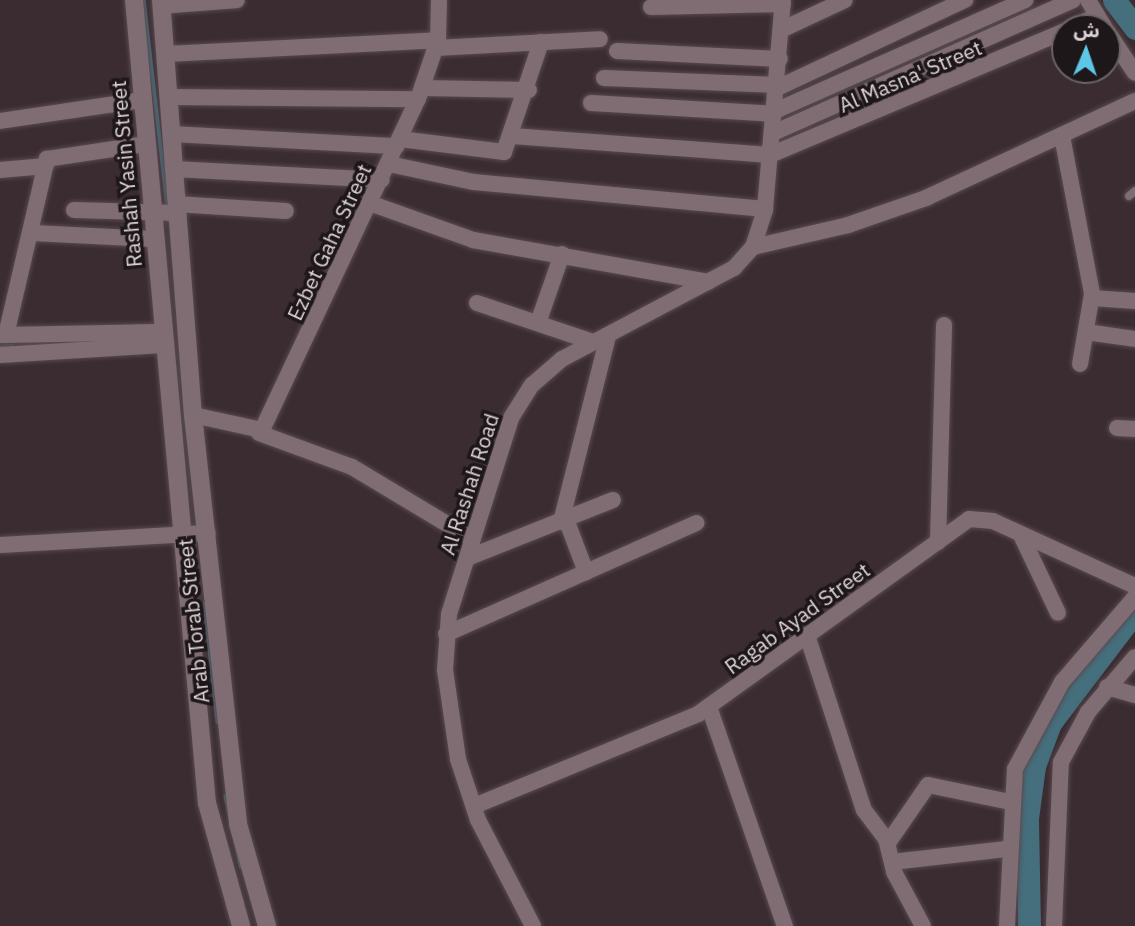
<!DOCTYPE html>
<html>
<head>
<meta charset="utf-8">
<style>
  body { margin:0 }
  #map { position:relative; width:1135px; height:926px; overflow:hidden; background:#3b2c32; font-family:"IBM Plex Sans","Noto Sans Arabic",sans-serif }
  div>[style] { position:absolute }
  .stream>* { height:3.5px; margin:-1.75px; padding:0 1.75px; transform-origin:1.75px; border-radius:1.75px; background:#456f7d }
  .river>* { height:23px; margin:-11.5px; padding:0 11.5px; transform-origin:11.5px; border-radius:11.5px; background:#456f7d }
  .roads { filter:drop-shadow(0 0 2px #574a4f) drop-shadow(0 0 2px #574a4f) }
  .lane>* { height:8px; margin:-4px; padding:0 4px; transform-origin:4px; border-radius:4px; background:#7f6d73 }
  .street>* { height:16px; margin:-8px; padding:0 8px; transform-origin:8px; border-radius:8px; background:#7f6d73 }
  .secondary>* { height:18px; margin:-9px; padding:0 9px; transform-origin:9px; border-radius:9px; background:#7f6d73 }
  span { translate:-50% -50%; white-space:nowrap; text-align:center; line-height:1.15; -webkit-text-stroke:7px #1e1719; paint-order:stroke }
  .street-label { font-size:21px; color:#dfd4d8 }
  .north { position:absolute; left:1051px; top:14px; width:70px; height:70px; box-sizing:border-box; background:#1e1719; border:2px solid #6b6365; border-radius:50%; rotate:2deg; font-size:19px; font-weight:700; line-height:28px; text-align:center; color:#dfd4d8 }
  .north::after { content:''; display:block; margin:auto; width:24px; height:32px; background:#5cc7e7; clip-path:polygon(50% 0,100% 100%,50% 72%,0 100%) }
</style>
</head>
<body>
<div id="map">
  <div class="stream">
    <div style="left:144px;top:0;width:208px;rotate:83.4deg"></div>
    <div style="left:0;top:347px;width:12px;rotate:-5deg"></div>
    <div style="left:205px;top:604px;width:119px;rotate:83.7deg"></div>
    <div style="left:226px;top:796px;width:72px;rotate:77.9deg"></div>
  </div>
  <div class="river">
    <div style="left:1114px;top:0;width:35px;rotate:53deg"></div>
    <div style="left:1029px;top:926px;width:108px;rotate:-91.1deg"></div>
    <div style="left:1027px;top:818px;width:52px;rotate:-82.3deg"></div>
    <div style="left:1034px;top:766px;width:46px;rotate:-69.6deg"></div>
    <div style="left:1050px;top:723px;width:141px;rotate:-52.8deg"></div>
  </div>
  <div class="roads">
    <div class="lane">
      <div style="left:1129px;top:196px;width:8px;rotate:-40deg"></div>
    </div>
    <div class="street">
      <div style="left:1088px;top:0;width:33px;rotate:59deg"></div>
      <div style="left:161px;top:6px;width:76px;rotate:-4.5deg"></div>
      <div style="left:651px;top:7px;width:132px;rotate:-1.3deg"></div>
      <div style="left:1071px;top:28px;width:29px;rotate:-25deg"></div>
      <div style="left:783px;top:29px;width:68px;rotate:-25.1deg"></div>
      <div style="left:1107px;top:31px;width:50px;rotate:56.3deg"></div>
      <div style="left:436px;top:48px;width:164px;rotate:-3.1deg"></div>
      <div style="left:617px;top:51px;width:163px;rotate:2.8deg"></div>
      <div style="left:166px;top:54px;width:272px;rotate:-2.9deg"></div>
      <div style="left:604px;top:78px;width:174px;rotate:2.3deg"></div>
      <div style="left:422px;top:88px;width:107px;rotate:1.1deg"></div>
      <div style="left:777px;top:88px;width:208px;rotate:-25.1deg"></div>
      <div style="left:170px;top:97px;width:248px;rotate:0.5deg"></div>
      <div style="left:591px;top:103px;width:183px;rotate:3.4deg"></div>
      <div style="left:775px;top:111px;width:274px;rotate:-23.9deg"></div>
      <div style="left:0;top:121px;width:145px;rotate:-8.4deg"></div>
      <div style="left:773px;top:133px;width:328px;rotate:-23.9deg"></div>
      <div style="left:172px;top:134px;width:225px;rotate:3.1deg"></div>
      <div style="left:512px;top:136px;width:259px;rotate:4.2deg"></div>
      <div style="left:770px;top:155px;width:320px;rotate:-22.8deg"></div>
      <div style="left:1062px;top:136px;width:161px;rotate:79.2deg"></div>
      <div style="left:1092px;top:294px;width:71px;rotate:99.7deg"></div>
      <div style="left:400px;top:139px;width:105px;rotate:7.1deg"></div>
      <div style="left:504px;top:152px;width:116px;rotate:-71.4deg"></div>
      <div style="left:389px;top:164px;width:87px;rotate:12deg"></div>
      <div style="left:474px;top:182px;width:292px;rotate:5.3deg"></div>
      <div style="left:174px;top:169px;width:208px;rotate:3deg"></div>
      <div style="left:0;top:170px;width:46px;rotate:-5deg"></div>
      <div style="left:176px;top:204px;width:110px;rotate:3.6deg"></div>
      <div style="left:372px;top:204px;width:107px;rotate:19.6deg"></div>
      <div style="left:473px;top:240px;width:239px;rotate:10.1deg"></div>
      <div style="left:74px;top:210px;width:103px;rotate:1.7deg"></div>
      <div style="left:31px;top:233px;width:123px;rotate:2.8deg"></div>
      <div style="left:753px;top:247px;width:98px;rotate:-13deg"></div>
      <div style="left:848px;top:225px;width:83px;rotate:-19.1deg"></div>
      <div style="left:926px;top:198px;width:230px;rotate:-24.9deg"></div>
      <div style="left:1092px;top:298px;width:43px;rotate:4deg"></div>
      <div style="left:477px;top:303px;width:122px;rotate:18.6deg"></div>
      <div style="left:538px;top:323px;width:73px;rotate:-70.8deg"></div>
      <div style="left:1086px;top:332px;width:49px;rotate:8.1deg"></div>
      <div style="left:0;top:335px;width:162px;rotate:-1.1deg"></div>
      <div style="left:6px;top:335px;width:181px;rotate:-76.9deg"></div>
      <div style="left:47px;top:159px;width:100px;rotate:-8.6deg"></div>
      <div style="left:0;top:355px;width:163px;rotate:-3.5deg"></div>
      <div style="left:193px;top:415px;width:71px;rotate:12.3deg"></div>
      <div style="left:262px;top:430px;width:366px;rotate:-64.8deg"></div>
      <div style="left:418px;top:99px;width:62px;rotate:-71.3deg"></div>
      <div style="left:438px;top:40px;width:40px;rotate:-88.6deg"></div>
      <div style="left:1117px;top:428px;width:18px;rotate:3deg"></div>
      <div style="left:259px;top:433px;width:99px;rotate:20.1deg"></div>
      <div style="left:352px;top:467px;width:140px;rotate:31deg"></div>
      <div style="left:566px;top:519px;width:57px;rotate:69.3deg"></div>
      <div style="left:561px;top:522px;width:192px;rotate:-75.8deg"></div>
      <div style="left:1021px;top:535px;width:86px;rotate:64.6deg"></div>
      <div style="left:938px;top:542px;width:217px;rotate:-88.4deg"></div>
      <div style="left:0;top:545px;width:208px;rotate:-3.3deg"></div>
      <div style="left:467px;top:558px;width:157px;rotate:-21.7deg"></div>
      <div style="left:446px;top:634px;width:274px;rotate:-23.9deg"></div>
      <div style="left:807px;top:635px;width:184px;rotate:72deg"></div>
      <div style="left:864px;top:810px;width:36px;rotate:53deg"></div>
      <div style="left:886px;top:839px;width:34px;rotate:76deg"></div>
      <div style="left:894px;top:872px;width:61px;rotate:61.8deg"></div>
      <div style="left:1107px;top:687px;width:29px;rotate:16deg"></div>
      <div style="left:709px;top:707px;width:232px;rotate:70.9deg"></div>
      <div style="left:474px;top:806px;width:242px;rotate:-22.3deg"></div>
      <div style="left:698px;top:714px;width:334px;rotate:-35.7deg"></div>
      <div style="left:969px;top:519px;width:24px;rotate:5deg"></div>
      <div style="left:993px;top:521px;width:156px;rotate:24.6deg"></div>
      <div style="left:888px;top:843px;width:70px;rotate:-55.4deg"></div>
      <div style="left:928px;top:785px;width:84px;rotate:11.7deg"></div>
      <div style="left:892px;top:862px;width:115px;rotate:-6.5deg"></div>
      <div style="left:533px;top:926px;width:119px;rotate:-117.4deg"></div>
      <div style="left:478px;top:820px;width:64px;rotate:-108.2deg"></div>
      <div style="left:458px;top:759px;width:90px;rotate:-98.3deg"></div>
      <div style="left:445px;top:670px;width:56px;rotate:-85.9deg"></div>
      <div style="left:449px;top:614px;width:206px;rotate:-72.4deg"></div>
      <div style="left:511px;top:418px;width:39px;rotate:-58deg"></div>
      <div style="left:532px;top:385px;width:40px;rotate:-41deg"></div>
      <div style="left:562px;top:359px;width:195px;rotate:-27.9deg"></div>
      <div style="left:734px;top:268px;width:28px;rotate:-48deg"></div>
      <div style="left:753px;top:247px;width:40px;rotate:-72deg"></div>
      <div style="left:765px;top:209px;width:210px;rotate:-85.1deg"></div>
      <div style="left:1007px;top:926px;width:157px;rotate:-87.1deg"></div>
      <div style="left:1015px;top:769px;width:99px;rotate:-61.6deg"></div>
      <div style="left:1062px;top:682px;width:112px;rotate:-49.3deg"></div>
      <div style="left:1054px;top:926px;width:164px;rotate:-87.6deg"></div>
      <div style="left:1061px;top:762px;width:57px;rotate:-61.6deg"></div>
      <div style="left:1088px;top:712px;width:72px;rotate:-49.5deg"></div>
    </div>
    <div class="secondary">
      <div style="left:134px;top:0;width:806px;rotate:84.81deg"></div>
      <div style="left:207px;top:803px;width:128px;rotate:74.5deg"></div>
      <div style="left:161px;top:0;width:416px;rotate:85.6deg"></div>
      <div style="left:193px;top:415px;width:411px;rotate:83.7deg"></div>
      <div style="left:238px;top:824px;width:106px;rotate:74.1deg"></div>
    </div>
  </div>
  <div class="street-label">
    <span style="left:910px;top:76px;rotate:-23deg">Al Masna' Street</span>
    <span style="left:126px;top:174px;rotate:-95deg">Rashah Yasin Street</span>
    <span style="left:329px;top:242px;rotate:-65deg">Ezbet Gaha Street</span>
    <span style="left:469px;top:484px;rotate:-72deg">Al Rashah Road</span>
    <span style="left:797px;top:618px;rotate:-36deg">Ragab Ayad Street</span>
    <span style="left:193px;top:621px;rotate:-96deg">Arab Torab Street</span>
  </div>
  <div class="north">ش</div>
</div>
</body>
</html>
